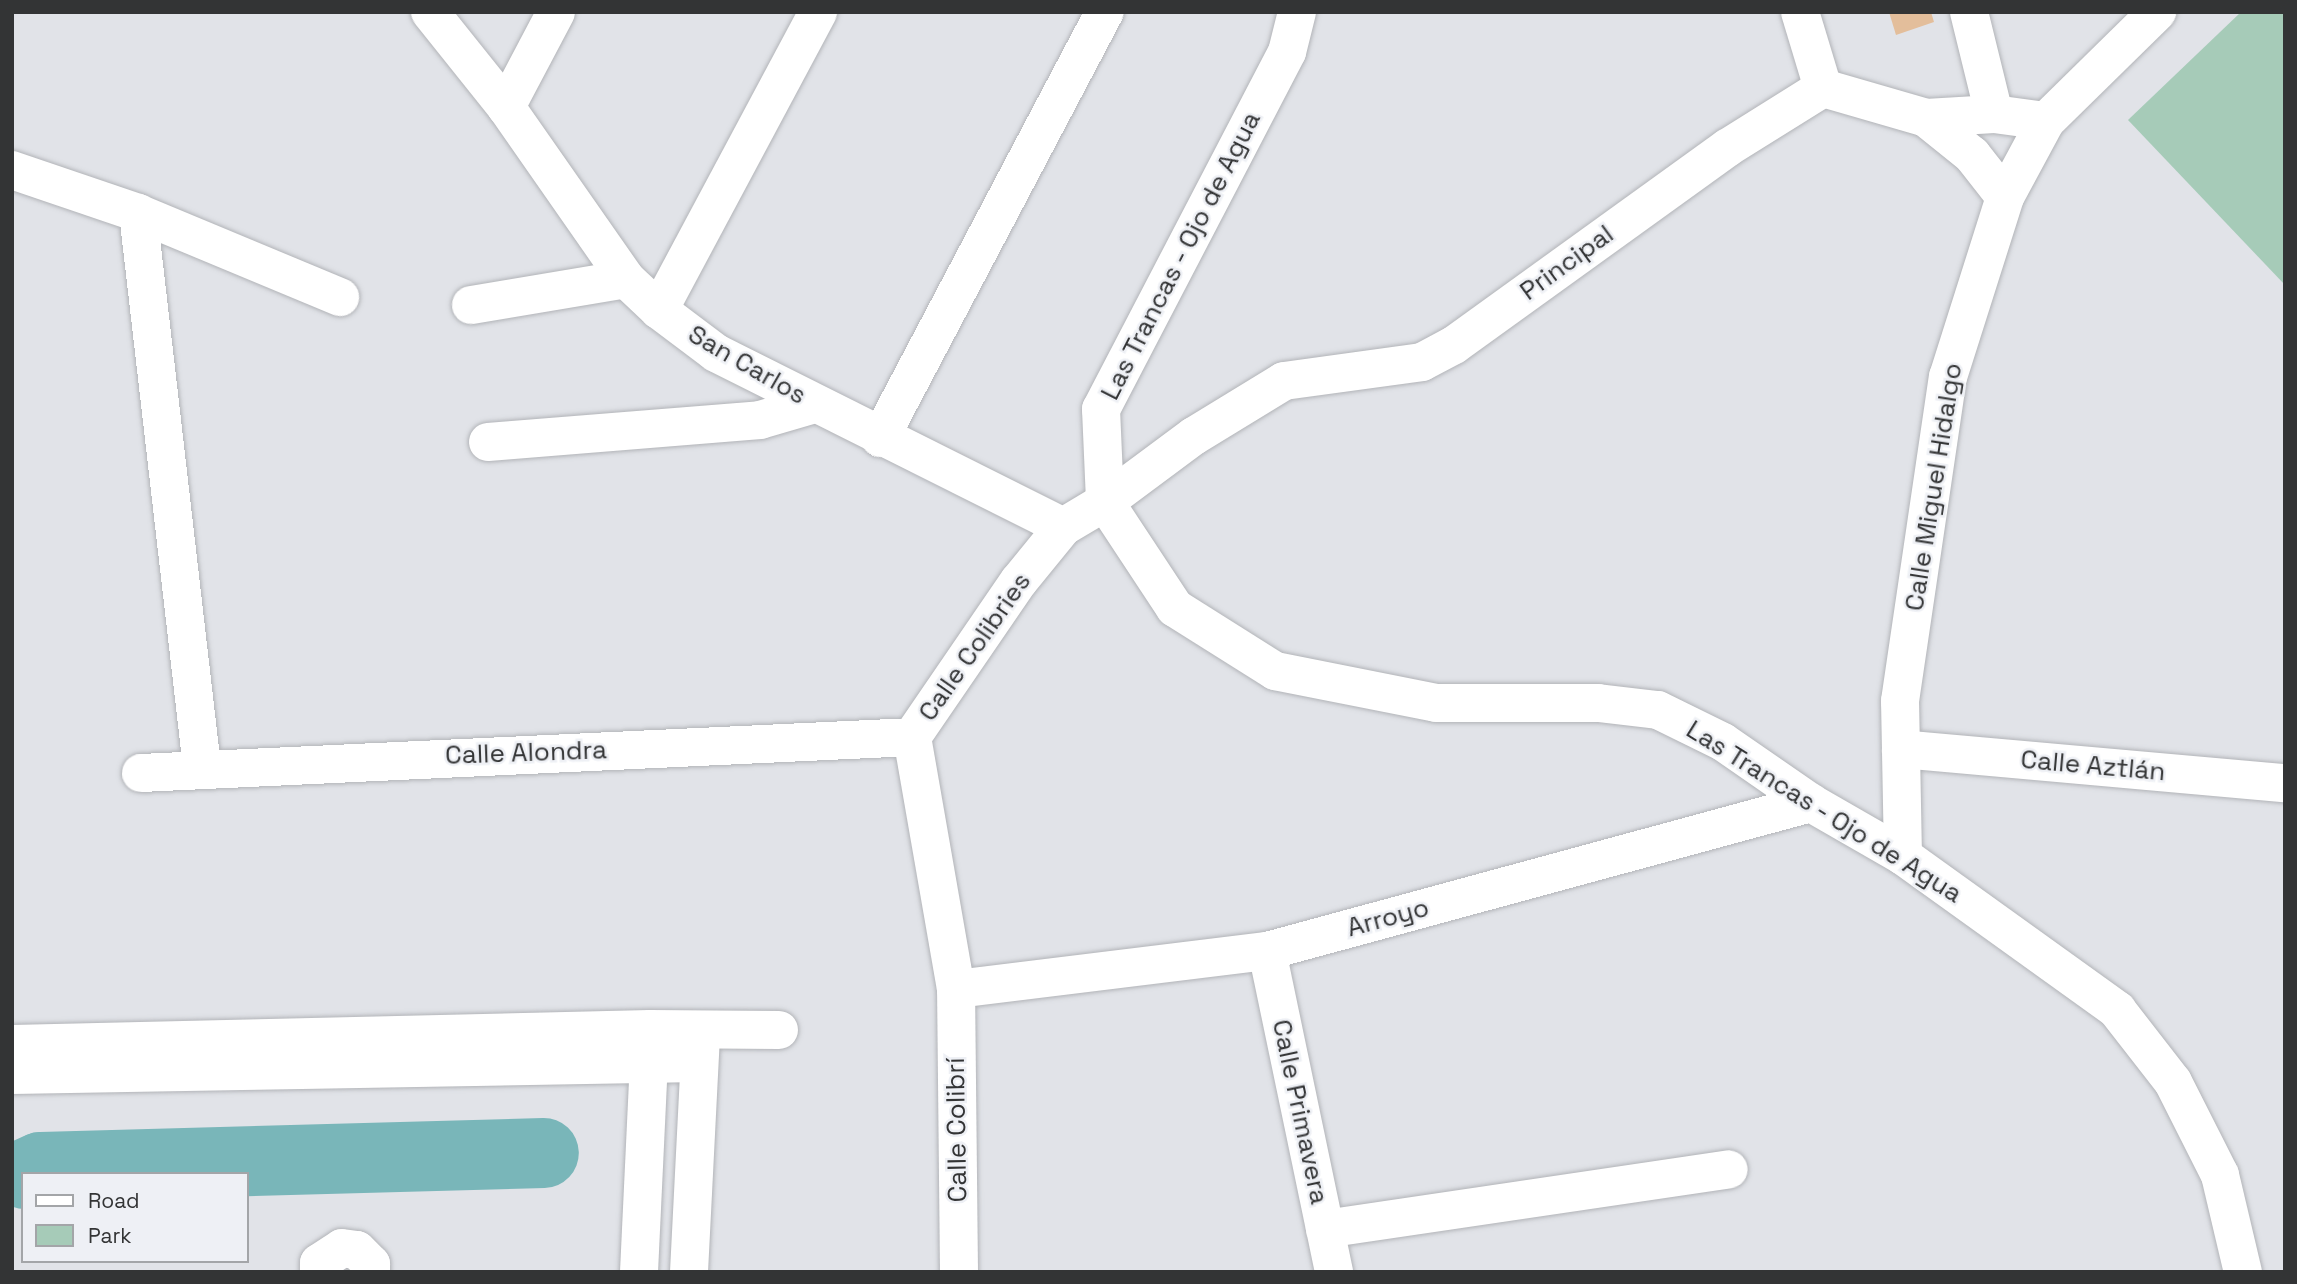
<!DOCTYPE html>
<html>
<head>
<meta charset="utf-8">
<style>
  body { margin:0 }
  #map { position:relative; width:2297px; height:1284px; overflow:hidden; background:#e1e3e8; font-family:"Space Grotesk",sans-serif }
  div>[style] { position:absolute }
  .green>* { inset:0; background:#a6cbb8 }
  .river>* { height:70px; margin:-35px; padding:0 35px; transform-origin:35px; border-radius:35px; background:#79b6b9 }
  .building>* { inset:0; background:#e3be9b }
  .roads { filter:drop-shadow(0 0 2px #b2b4b8) drop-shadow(0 0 2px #b2b4b8) }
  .minor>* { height:38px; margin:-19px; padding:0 19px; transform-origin:19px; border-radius:19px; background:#fff }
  span { translate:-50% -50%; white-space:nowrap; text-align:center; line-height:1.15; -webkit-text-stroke:5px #eef0f5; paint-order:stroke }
  .street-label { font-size:26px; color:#333435 }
  .frame { position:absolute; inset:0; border:14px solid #333435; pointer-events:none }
  .legend { position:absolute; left:21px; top:1172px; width:228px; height:91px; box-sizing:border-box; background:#eef0f5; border:2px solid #a3a5a8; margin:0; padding:9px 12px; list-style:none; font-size:21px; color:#333435 }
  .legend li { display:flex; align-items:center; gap:14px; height:35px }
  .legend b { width:35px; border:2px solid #a3a5a8 }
</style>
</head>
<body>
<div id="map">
  <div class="green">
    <div style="clip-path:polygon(2241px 12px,2285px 12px,2285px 285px,2128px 120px)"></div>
  </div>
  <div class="river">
    <div style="left:25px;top:1174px;width:17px;rotate:-24deg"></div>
    <div style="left:41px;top:1167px;width:503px;rotate:-1.59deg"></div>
  </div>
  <div class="building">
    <div style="clip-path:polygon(1889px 12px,1931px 12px,1934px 22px,1896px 35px)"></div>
  </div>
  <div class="roads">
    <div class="minor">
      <div style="left:430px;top:12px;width:122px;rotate:51.3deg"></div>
      <div style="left:506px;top:107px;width:210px;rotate:55.1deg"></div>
      <div style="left:626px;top:279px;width:45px;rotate:43.2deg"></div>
      <div style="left:659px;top:310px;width:71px;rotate:37deg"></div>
      <div style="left:716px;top:353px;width:388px;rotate:26.6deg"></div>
      <div style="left:1297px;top:12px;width:41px;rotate:104deg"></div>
      <div style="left:1287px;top:52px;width:403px;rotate:117.5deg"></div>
      <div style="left:1101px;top:409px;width:93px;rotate:87.5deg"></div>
      <div style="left:1105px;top:502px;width:127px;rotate:56.6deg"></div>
      <div style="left:1175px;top:608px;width:118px;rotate:32.2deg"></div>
      <div style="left:1275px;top:671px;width:164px;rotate:11.2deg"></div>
      <div style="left:1436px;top:703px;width:162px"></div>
      <div style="left:1598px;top:703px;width:60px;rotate:6.7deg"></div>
      <div style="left:1658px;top:710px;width:72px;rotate:26.2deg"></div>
      <div style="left:1723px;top:742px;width:107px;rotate:34.7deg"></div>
      <div style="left:1811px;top:803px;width:106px;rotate:29.9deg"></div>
      <div style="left:1903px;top:856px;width:264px;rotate:35.7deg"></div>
      <div style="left:2117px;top:1010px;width:91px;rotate:52.1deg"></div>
      <div style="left:2173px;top:1082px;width:104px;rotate:63.2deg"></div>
      <div style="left:2220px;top:1175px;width:100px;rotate:76.7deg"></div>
      <div style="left:1800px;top:12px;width:79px;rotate:73.2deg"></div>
      <div style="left:1969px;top:12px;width:105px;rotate:76.2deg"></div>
      <div style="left:506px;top:107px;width:107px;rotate:-62.2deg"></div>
      <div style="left:1926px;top:118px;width:68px;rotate:-3.4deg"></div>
      <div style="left:1994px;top:114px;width:52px;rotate:7.7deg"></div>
      <div style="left:12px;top:170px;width:133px;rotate:18.8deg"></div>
      <div style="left:138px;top:213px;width:219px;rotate:22.6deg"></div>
      <div style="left:138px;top:213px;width:558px;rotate:83.41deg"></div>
      <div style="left:471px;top:305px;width:157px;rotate:-9.5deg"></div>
      <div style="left:659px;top:310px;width:338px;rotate:-61.9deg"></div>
      <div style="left:880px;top:438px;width:482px;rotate:-62.2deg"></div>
      <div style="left:488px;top:442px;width:273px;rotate:-4.6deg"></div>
      <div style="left:760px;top:420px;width:57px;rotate:-16.2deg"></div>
      <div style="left:1901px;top:749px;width:386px;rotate:5.1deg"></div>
      <div style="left:141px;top:773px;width:772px;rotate:-2.67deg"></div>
      <div style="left:1903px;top:856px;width:155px;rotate:-91.1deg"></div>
      <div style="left:1900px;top:701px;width:328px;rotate:-81.6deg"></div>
      <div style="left:1948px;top:377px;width:189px;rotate:-72.4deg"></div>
      <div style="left:2005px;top:197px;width:86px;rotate:-61.7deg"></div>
      <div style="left:2046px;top:121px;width:156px;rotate:-44.5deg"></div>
      <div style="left:1267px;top:951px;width:328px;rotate:78.2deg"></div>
      <div style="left:956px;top:989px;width:313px;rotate:-7deg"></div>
      <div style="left:1267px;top:951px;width:564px;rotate:-15.22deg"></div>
      <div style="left:12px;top:1044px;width:638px;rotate:-1.35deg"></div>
      <div style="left:650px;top:1029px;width:129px;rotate:0.4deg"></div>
      <div style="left:12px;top:1075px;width:687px;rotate:-1deg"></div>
      <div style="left:1325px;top:1229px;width:408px;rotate:-8.4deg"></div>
      <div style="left:319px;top:1272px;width:9px;rotate:-90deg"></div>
      <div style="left:319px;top:1263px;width:27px;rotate:-33deg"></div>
      <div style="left:342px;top:1248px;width:15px;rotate:8deg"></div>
      <div style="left:357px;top:1250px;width:20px;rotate:45deg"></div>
      <div style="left:371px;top:1264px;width:8px;rotate:90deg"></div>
      <div style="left:639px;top:1272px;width:237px;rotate:-87.3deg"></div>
      <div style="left:689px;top:1272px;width:236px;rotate:-87.1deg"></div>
      <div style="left:959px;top:1272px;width:283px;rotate:-90.6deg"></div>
      <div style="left:956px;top:989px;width:256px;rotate:-99.9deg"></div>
      <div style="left:912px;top:737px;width:189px;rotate:-55.6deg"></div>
      <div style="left:1019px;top:581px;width:70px;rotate:-50.8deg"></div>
      <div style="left:1063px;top:527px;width:49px;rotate:-30.8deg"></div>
      <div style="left:1105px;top:502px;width:111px;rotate:-36.6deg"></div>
      <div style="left:1194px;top:436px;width:105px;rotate:-31.4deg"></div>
      <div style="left:1284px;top:381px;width:139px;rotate:-7.8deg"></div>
      <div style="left:1422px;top:362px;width:36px;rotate:-28deg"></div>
      <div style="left:1454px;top:345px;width:337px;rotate:-35.8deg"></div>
      <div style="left:1727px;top:148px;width:113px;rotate:-32deg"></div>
      <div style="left:1823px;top:88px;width:107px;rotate:16.2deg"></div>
      <div style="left:1926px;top:118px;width:59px;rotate:38.8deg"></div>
      <div style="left:1972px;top:155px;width:53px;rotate:51.8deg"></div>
    </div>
  </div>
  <div class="street-label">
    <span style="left:1181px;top:256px;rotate:-63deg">Las Trancas - Ojo de Agua</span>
    <span style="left:1567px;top:263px;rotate:-36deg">Principal</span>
    <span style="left:747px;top:365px;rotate:30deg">San Carlos</span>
    <span style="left:1934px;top:487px;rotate:-81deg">Calle Miguel Hidalgo</span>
    <span style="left:975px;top:647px;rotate:-55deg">Calle Colibries</span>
    <span style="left:526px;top:753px;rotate:-2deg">Calle Alondra</span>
    <span style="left:2093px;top:766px;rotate:5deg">Calle Aztlán</span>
    <span style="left:1824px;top:812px;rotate:32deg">Las Trancas - Ojo de Agua</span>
    <span style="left:1388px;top:918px;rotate:-15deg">Arroyo</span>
    <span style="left:1300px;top:1112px;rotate:78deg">Calle Primavera</span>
    <span style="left:957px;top:1130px;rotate:-91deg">Calle Colibrí</span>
  </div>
  <div class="frame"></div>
  <ul class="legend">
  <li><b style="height:9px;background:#fff"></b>Road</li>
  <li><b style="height:19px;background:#a6cbb8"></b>Park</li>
  </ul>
</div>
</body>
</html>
